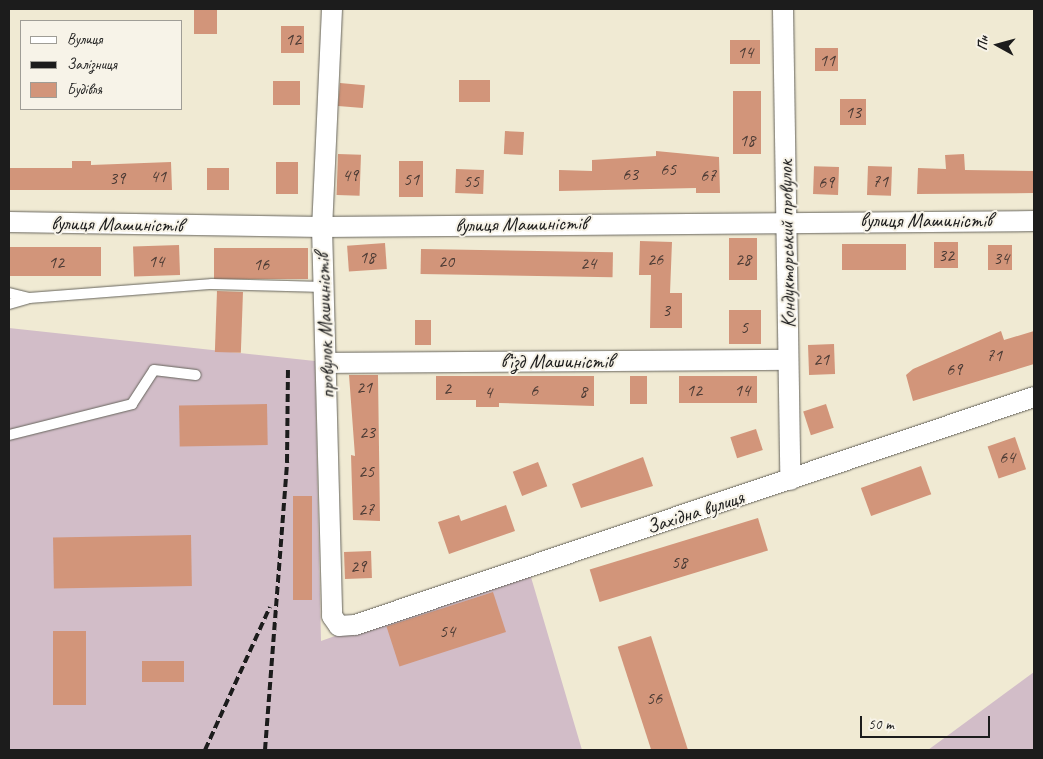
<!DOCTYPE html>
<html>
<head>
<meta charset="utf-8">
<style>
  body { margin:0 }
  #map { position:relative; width:1043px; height:759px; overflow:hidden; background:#f0ead3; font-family:Caveat,sans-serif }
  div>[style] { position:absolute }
  .industrial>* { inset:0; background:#d2bdc8 }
  .building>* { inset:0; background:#d2957a; transform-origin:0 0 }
  .roads { filter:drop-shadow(0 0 1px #66645c) drop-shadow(0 0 1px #66645c) }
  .lane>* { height:10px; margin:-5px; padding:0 5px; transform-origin:5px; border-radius:5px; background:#fff }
  .street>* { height:20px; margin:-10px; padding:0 10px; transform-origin:10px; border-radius:10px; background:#fff }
  .rail>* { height:4px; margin-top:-2px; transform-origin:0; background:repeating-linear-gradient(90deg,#1c1c1c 0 8px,transparent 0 12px) }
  span { translate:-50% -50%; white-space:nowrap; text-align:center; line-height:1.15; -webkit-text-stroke:4px #f7f3e8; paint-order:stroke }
  .number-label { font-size:18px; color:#4a3a34 }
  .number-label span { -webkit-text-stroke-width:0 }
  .street-label { font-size:20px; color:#1c1c1c }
  .frame { position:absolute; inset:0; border:10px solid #1c1c1c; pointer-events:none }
  .legend { position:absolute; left:20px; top:20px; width:162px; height:90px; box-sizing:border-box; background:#f7f3e8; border:1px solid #9f9d96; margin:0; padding:6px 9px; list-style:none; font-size:15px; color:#1c1c1c }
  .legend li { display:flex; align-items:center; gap:10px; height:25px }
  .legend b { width:25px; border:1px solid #9f9d96 }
  .north { position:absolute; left:973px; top:20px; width:50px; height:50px; -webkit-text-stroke:4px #f7f3e8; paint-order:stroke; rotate:277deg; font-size:14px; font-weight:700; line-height:20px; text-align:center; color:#1c1c1c }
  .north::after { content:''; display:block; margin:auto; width:18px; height:22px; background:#1c1c1c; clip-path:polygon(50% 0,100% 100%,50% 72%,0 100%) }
  .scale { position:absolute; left:860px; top:716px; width:130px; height:22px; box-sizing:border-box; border:2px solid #1c1c1c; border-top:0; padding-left:6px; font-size:15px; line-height:18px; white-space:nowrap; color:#1c1c1c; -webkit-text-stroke:4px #f7f3e8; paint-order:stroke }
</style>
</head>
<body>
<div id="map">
  <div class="industrial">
    <div style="clip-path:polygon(9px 328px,315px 361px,321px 641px,528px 567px,582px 750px,9px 750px)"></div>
    <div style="clip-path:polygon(1034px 672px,1034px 750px,928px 750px)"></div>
  </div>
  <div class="building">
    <div style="left:194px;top:9px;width:23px;height:25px"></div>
    <div style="left:281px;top:26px;width:23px;height:27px"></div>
    <div style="left:730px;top:40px;width:30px;height:24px"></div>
    <div style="left:815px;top:48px;width:23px;height:23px"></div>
    <div style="left:459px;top:80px;width:31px;height:22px"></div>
    <div style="left:273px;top:81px;width:27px;height:24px"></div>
    <div style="left:340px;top:83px;width:25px;height:23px;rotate:5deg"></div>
    <div style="left:733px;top:91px;width:28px;height:63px"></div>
    <div style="left:840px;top:99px;width:26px;height:26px"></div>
    <div style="left:505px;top:131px;width:19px;height:23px;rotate:3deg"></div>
    <div style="clip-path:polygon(656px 151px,719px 157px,720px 193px,696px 193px,696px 188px,559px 191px,559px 170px,592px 171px,592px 160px,656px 156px)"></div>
    <div style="left:338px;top:154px;width:23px;height:41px;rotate:2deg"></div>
    <div style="clip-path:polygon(964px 154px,965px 170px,1034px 171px,1034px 193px,917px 194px,918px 168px,946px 169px,945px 155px)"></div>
    <div style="clip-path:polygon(72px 161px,91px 161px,91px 165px,171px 162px,172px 190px,9px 190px,9px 168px,72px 168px)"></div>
    <div style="left:399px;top:161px;width:24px;height:36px"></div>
    <div style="left:276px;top:162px;width:22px;height:32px"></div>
    <div style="left:868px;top:166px;width:24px;height:29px;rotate:2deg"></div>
    <div style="left:839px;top:167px;width:28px;height:25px;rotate:92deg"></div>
    <div style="left:207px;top:168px;width:22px;height:22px"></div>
    <div style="left:456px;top:169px;width:28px;height:24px;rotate:2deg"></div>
    <div style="left:729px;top:238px;width:28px;height:42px"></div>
    <div style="clip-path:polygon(640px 241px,672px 242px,670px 293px,682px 293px,682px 328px,650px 328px,651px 275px,639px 275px)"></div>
    <div style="left:934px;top:242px;width:24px;height:26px"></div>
    <div style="left:385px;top:243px;width:26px;height:38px;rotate:86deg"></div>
    <div style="left:906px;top:244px;width:26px;height:64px;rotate:90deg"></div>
    <div style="left:179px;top:245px;width:30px;height:46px;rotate:88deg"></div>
    <div style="left:988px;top:245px;width:24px;height:25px"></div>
    <div style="left:101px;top:247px;width:29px;height:91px;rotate:90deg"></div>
    <div style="left:308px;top:248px;width:31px;height:94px;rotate:90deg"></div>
    <div style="left:421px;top:249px;width:192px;height:25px;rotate:1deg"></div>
    <div style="left:217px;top:291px;width:26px;height:61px;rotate:2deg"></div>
    <div style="left:729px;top:310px;width:32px;height:34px"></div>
    <div style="left:415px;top:320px;width:16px;height:25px"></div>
    <div style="clip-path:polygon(1001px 331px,1004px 340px,1034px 331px,1034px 364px,913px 401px,906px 375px,913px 369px)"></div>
    <div style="left:834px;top:344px;width:30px;height:26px;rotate:88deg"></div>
    <div style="clip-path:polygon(349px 375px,378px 375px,380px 521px,353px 520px,351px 455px,355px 456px)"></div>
    <div style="clip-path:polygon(436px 376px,594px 376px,594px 406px,499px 403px,499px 407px,476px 407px,476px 400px,436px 400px)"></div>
    <div style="left:630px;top:376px;width:17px;height:28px"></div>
    <div style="left:679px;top:376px;width:78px;height:27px"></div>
    <div style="left:267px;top:404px;width:41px;height:88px;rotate:89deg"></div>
    <div style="left:826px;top:404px;width:25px;height:24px;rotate:72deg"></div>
    <div style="left:756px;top:429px;width:22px;height:27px;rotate:72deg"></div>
    <div style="left:1015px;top:437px;width:34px;height:29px;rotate:71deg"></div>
    <div style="clip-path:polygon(643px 457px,653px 486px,581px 508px,572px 484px)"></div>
    <div style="left:538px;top:462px;width:26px;height:27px;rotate:69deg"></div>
    <div style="left:921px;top:466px;width:30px;height:64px;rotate:70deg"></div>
    <div style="left:293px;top:496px;width:19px;height:104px"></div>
    <div style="clip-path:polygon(506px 505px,515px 531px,449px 554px,438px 522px,459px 515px,461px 521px)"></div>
    <div style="left:758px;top:518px;width:34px;height:176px;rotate:73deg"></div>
    <div style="left:191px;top:535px;width:51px;height:138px;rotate:89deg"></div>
    <div style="left:371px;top:551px;width:27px;height:27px;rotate:88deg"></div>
    <div style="left:493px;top:592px;width:42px;height:112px;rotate:72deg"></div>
    <div style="left:53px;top:631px;width:33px;height:74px"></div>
    <div style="left:651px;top:636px;width:120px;height:35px;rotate:72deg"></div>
    <div style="left:184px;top:661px;width:21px;height:42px;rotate:90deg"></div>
  </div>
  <div class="roads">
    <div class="lane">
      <div style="left:9px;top:293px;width:21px;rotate:14deg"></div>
      <div style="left:29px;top:298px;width:184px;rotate:-4.4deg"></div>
      <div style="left:212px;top:284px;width:112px;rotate:1.5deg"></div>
      <div style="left:9px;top:304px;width:19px;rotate:-16deg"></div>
      <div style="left:9px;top:435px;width:127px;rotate:-14.1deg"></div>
      <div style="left:132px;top:404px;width:40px;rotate:-57.1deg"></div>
      <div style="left:154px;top:370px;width:42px;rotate:6.8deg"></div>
    </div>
    <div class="street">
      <div style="left:332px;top:9px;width:218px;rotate:92.6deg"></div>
      <div style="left:322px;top:227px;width:389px;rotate:88.5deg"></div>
      <div style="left:332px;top:616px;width:12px;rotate:55deg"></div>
      <div style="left:339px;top:626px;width:16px;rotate:-4deg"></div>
      <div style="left:355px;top:625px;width:716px;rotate:-18.56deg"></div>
      <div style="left:783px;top:9px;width:471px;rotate:89.1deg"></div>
      <div style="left:9px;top:222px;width:313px;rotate:0.9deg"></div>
      <div style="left:322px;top:227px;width:712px;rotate:-0.48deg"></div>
      <div style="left:327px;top:363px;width:461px;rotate:-0.4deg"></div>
    </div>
  </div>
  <div class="rail">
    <div style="left:205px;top:750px;width:157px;rotate:-65.6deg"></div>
    <div style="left:265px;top:750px;width:289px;rotate:-85.6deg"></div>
    <div style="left:287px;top:462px;width:95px;rotate:-89.4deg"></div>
  </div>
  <div class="number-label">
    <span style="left:293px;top:39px">12</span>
    <span style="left:745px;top:52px">14</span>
    <span style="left:827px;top:60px">11</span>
    <span style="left:853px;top:112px">13</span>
    <span style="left:747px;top:140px">18</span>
    <span style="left:668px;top:169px">65</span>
    <span style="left:630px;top:174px">63</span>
    <span style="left:350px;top:175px">49</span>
    <span style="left:708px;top:175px">67</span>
    <span style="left:158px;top:176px">41</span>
    <span style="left:117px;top:178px">39</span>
    <span style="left:411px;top:179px">51</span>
    <span style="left:471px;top:181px">55</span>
    <span style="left:880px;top:181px">71</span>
    <span style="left:826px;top:182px">69</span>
    <span style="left:946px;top:255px">32</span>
    <span style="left:367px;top:257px">18</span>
    <span style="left:1001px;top:258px">34</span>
    <span style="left:655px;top:259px">26</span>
    <span style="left:743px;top:259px">28</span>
    <span style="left:156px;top:261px">14</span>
    <span style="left:446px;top:261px">20</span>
    <span style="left:56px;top:262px">12</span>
    <span style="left:588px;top:263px">24</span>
    <span style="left:261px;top:264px">16</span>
    <span style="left:666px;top:310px">3</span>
    <span style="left:744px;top:327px">5</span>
    <span style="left:994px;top:355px">71</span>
    <span style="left:821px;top:359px">21</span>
    <span style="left:954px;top:369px">69</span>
    <span style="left:364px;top:387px">21</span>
    <span style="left:447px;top:388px">2</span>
    <span style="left:534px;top:390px">6</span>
    <span style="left:694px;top:390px">12</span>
    <span style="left:742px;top:390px">14</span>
    <span style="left:583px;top:391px">8</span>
    <span style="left:488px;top:392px">4</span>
    <span style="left:367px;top:432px">23</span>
    <span style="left:1007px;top:457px">64</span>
    <span style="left:366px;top:471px">25</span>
    <span style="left:366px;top:509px">27</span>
    <span style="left:679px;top:562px">58</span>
    <span style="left:358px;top:566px">29</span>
    <span style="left:447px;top:631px">54</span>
    <span style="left:654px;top:698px">56</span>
  </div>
  <div class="street-label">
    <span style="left:926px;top:220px">вулиця Машиністів</span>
    <span style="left:117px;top:224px;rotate:1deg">вулиця Машиністів</span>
    <span style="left:521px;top:224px;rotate:-1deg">вулиця Машиністів</span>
    <span style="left:787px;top:244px;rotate:-91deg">Кондукторський провулок</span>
    <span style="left:325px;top:326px;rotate:-92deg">провулок Машиністів</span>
    <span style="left:557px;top:361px">в’їзд Машиністів</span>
    <span style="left:695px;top:512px;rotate:-18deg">Західна вулиця</span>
  </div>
  <div class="frame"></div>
  <ul class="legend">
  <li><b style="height:6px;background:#fff"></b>Вулиця</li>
  <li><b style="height:6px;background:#1c1c1c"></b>Залізниця</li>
  <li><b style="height:14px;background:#d2957a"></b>Будівля</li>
  </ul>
  <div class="north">Пн</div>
  <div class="scale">50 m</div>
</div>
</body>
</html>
